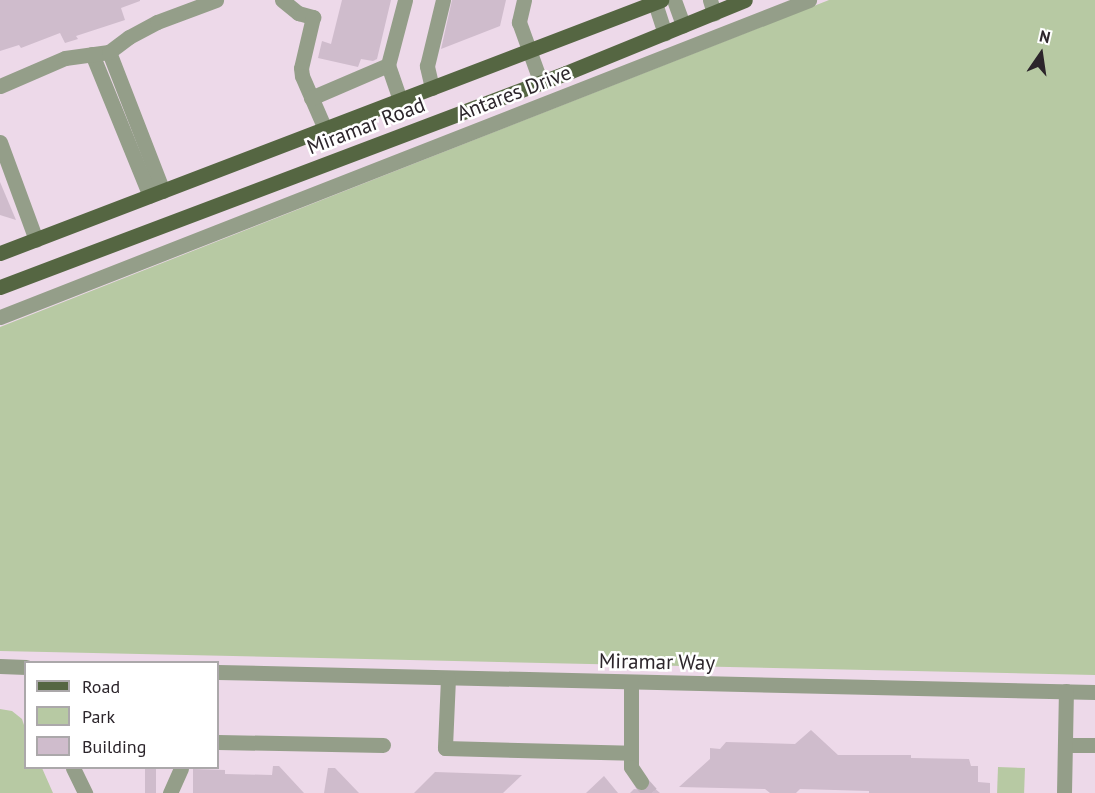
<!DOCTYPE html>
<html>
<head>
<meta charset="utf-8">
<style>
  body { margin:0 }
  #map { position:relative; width:1095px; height:793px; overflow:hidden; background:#edd9e9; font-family:"PT Sans",sans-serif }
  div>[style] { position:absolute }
  .green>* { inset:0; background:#b7c9a3; transform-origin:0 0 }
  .building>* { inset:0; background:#cfbccc; transform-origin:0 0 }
  .minor-tunnel>* { height:15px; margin-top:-7.5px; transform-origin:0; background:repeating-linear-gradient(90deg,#c6b5c3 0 15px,transparent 0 23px) }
  .minor>* { height:15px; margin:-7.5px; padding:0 7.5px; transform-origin:7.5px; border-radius:7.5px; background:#949e89 }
  .major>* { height:15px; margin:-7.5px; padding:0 7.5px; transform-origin:7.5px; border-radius:7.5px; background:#556642 }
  span { translate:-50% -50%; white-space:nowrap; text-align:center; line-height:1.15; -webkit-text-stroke:5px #fff; paint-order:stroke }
  .street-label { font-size:21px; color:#2c252b }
  .legend { position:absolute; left:24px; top:661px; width:195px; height:108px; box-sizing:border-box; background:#fff; border:2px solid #aba8aa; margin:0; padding:8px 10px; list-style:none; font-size:18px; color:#2c252b }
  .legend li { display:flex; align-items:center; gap:12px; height:30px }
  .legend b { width:30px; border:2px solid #aba8aa }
  .north { position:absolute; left:1011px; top:24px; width:60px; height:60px; -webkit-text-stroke:4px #fff; paint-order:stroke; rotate:13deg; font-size:16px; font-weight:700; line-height:24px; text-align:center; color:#2c252b }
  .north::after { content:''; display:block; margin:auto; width:21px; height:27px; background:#2c252b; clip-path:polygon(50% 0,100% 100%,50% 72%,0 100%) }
</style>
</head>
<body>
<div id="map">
  <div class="green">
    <div style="clip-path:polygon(829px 0,1095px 0,1095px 675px,0 651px,0 327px)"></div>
    <div style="clip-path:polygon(0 709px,12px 711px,22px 719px,25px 728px,26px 768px,42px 768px,53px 793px,0 793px)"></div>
    <div style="left:998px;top:767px;width:27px;height:26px;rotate:2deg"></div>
  </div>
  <div class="building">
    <div style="clip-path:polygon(0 0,140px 0,140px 1px,121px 8px,125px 20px,76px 36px,78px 39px,65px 43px,60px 33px,21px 48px,19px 45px,0 51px)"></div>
    <div style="clip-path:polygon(342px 0,391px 0,377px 59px,373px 61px,361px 59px,358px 67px,318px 58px,322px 41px,331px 44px)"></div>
    <div style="clip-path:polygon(452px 0,506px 0,500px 26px,441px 49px)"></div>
    <div style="clip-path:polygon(0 182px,16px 220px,0 215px)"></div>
    <div style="clip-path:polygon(811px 730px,838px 755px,911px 755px,911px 758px,969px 759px,971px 766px,978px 766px,978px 782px,990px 783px,990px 793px,869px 793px,869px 791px,800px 789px,796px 793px,770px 793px,765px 789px,679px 787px,710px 759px,710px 748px,720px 749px,726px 742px,795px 744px)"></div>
    <div style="clip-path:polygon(273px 766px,279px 766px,304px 793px,193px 793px,193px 769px,225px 770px,225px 774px,272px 775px)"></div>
    <div style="left:145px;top:768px;width:11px;height:25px"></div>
    <div style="clip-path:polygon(328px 768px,335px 768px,359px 793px,324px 793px)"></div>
    <div style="clip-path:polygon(435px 772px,522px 775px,503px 793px,414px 793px)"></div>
    <div style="clip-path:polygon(604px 776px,618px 793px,586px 793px)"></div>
    <div style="clip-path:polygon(650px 784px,660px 793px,630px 793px,634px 789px,646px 790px)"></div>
  </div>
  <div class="minor-tunnel">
    <div style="left:641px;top:782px;width:15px;rotate:48deg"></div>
  </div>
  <div class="minor">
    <div style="left:282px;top:0;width:21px;rotate:39deg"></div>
    <div style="left:298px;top:13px;width:16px;rotate:15deg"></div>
    <div style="left:313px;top:17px;width:52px;rotate:103.2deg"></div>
    <div style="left:301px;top:68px;width:8px;rotate:83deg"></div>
    <div style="left:302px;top:76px;width:58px;rotate:66.5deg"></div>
    <div style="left:524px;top:0;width:23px;rotate:103deg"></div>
    <div style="left:519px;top:22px;width:65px;rotate:70.2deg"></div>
    <div style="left:654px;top:0;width:35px;rotate:72deg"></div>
    <div style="left:674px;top:0;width:27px;rotate:70deg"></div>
    <div style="left:710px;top:0;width:14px;rotate:73deg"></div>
    <div style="left:109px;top:52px;width:149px;rotate:68.8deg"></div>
    <div style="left:92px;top:54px;width:153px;rotate:67.8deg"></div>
    <div style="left:388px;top:65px;width:37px;rotate:71deg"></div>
    <div style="left:0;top:86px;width:71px;rotate:-23.3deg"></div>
    <div style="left:65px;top:58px;width:44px;rotate:-7.8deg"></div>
    <div style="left:109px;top:52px;width:25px;rotate:-37deg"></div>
    <div style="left:129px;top:37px;width:32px;rotate:-28deg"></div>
    <div style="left:157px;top:22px;width:63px;rotate:-20.4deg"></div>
    <div style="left:432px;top:88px;width:23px;rotate:-103deg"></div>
    <div style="left:427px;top:66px;width:68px;rotate:-76.4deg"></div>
    <div style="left:311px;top:98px;width:84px;rotate:-23.2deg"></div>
    <div style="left:388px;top:65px;width:67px;rotate:-75.3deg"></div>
    <div style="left:0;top:142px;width:104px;rotate:69.8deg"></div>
    <div style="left:0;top:317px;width:869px;rotate:-21.4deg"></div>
    <div style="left:0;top:666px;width:26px;rotate:2deg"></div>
    <div style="left:218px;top:672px;width:877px;rotate:1.31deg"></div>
    <div style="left:448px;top:678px;width:70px;rotate:92.5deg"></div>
    <div style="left:445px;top:748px;width:186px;rotate:1.5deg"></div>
    <div style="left:631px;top:682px;width:85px;rotate:90deg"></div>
    <div style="left:631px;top:767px;width:18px;rotate:56deg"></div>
    <div style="left:218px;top:742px;width:165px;rotate:1deg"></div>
    <div style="left:1065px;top:745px;width:30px"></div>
    <div style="left:73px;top:768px;width:28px;rotate:64deg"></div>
    <div style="left:170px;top:793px;width:27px;rotate:-66deg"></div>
    <div style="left:1064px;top:793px;width:102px;rotate:-88.9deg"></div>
  </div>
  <div class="major">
    <div style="left:0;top:253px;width:708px;rotate:-20.94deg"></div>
    <div style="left:0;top:287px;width:605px;rotate:-20.71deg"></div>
    <div style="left:566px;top:73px;width:193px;rotate:-22.2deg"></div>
  </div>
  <div class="street-label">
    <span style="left:514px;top:93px;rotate:-21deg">Antares Drive</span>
    <span style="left:366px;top:126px;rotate:-21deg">Miramar Road</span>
    <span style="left:657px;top:662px;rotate:1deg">Miramar Way</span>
  </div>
  <ul class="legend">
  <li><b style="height:8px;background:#556642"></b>Road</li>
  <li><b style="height:16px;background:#b7c9a3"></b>Park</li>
  <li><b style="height:16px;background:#cfbccc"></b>Building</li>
  </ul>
  <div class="north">N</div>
</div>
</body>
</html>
